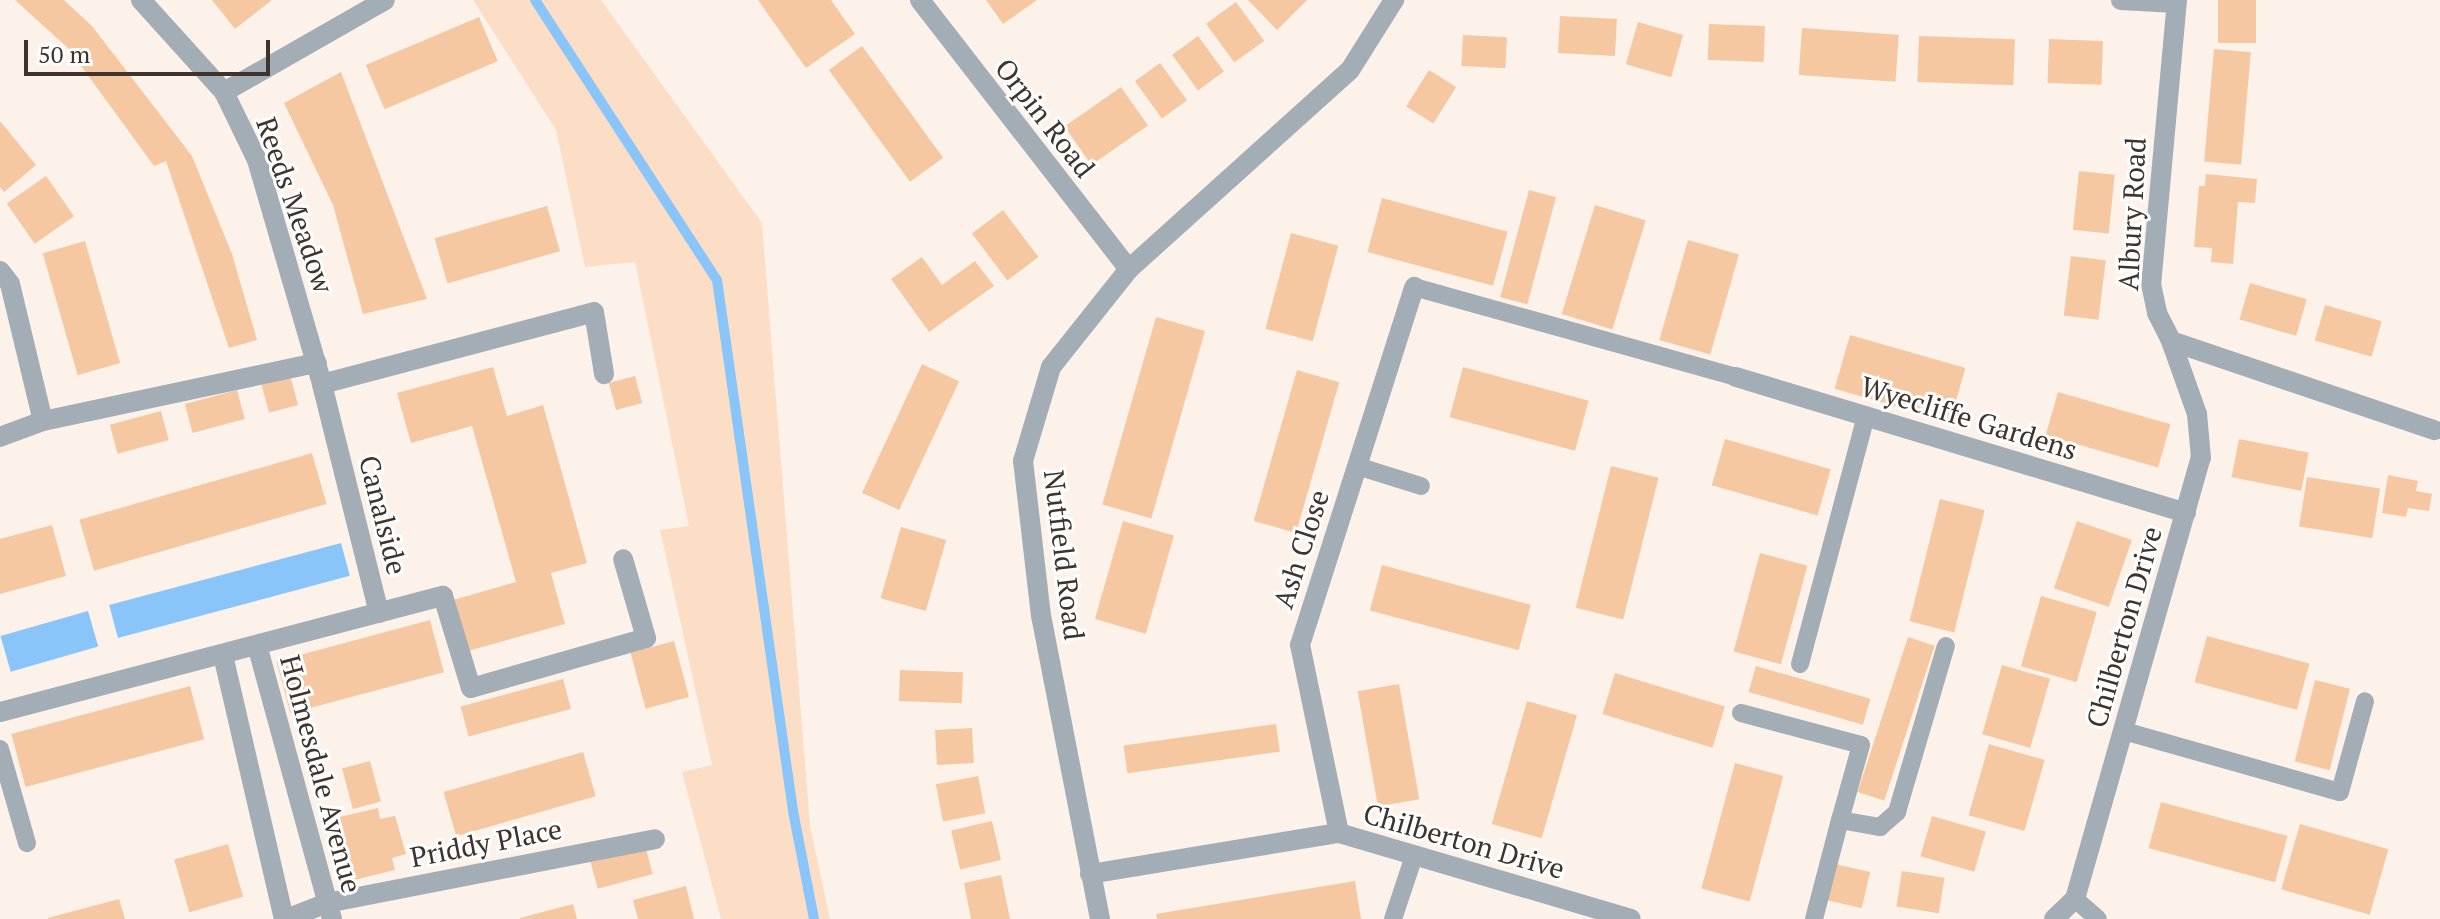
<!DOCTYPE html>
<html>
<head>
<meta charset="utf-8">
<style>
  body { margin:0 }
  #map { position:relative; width:2440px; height:919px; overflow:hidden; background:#fcf2ea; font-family:"PT Serif",serif }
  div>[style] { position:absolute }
  .green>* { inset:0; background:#fcdec6 }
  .water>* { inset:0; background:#8ac5fa; transform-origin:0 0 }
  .stream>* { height:10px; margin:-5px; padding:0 5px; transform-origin:5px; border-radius:5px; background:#8ac5fa }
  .building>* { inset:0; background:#f6c8a2; transform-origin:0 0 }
  .service>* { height:18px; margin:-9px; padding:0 9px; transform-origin:9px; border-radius:9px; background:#a3adb6 }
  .minor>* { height:20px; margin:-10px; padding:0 10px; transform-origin:10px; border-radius:10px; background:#a3adb6 }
  .tertiary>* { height:20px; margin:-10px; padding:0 10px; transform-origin:10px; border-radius:10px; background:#a3adb6 }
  span { translate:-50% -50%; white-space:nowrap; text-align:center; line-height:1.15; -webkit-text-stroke:6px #fff; paint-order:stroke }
  .street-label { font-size:28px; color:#3e342d }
  .scale { position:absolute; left:24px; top:40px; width:246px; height:36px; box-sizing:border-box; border:4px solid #3e342d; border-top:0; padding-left:10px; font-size:24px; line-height:28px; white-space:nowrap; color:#3e342d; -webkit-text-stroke:6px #fff; paint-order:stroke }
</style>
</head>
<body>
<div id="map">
  <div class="green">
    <div style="clip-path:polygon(473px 0,601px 0,762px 223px,810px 826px,830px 919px,721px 919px,682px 772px,712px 765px,660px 530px,689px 526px,635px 262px,585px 267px,556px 130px)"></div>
  </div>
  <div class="water">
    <div style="left:341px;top:543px;width:34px;height:240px;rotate:75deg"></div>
    <div style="left:88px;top:611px;width:37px;height:91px;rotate:74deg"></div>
  </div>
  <div class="stream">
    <div style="left:535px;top:0;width:334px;rotate:57deg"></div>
    <div style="left:717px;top:280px;width:536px;rotate:81.85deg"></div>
    <div style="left:793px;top:811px;width:110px;rotate:79deg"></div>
  </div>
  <div class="building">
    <div style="clip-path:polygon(15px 0,64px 0,92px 26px,192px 156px,232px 254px,257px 340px,229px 348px,166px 161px,154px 166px,68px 48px)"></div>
    <div style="clip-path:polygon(212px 0,272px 0,235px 29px)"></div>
    <div style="clip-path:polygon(758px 0,831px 0,855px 34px,806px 68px)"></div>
    <div style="clip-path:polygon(986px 0,1037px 0,1003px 24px)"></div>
    <div style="clip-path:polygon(1248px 0,1307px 0,1277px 30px)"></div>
    <div style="left:2218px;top:0;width:38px;height:43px"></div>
    <div style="left:1236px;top:2px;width:48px;height:37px;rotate:54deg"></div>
    <div style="left:1560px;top:16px;width:57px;height:37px;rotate:3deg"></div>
    <div style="left:479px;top:17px;width:48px;height:123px;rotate:67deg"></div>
    <div style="left:1638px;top:22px;width:47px;height:44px;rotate:16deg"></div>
    <div style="left:1709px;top:24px;width:56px;height:36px;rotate:2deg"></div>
    <div style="left:1802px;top:28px;width:97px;height:47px;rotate:4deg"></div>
    <div style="left:1463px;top:35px;width:44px;height:31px;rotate:3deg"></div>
    <div style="left:1198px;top:36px;width:44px;height:32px;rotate:54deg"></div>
    <div style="left:1919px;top:36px;width:96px;height:46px;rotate:2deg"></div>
    <div style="left:2049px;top:39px;width:54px;height:44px;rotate:2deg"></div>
    <div style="left:862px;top:46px;width:138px;height:41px;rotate:54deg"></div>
    <div style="left:2214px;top:49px;width:37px;height:113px;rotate:5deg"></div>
    <div style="left:1160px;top:63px;width:46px;height:31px;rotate:54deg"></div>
    <div style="left:1429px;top:70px;width:32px;height:43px;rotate:32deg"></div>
    <div style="clip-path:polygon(341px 72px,427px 299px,363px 314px,333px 205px,284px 103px)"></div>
    <div style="left:1121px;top:87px;width:47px;height:69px;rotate:55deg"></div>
    <div style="clip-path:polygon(0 121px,36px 165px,4px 192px,0 187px)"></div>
    <div style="left:2079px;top:171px;width:36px;height:59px;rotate:6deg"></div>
    <div style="clip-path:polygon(2206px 174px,2257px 179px,2255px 203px,2238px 202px,2233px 264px,2211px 262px,2212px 248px,2194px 247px,2199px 186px,2205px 186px)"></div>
    <div style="left:46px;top:176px;width:49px;height:48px;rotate:55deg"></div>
    <div style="left:1529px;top:190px;width:28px;height:111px;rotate:15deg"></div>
    <div style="left:1382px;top:198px;width:130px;height:56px;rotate:15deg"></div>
    <div style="left:1595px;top:205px;width:53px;height:114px;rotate:17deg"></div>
    <div style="left:547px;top:206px;width:47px;height:117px;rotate:74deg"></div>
    <div style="left:1003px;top:210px;width:59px;height:39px;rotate:53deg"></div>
    <div style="left:1291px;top:233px;width:49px;height:99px;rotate:15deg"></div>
    <div style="left:1688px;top:240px;width:53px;height:104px;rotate:16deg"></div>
    <div style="left:85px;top:241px;width:127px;height:44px;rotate:74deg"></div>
    <div style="left:2071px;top:256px;width:35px;height:60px;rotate:7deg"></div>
    <div style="clip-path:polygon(922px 257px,942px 285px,975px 261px,994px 286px,929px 332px,891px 279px)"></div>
    <div style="left:2250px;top:283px;width:59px;height:38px;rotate:16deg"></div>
    <div style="left:2325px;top:305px;width:59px;height:37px;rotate:16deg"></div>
    <div style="left:1156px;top:317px;width:51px;height:195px;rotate:16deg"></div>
    <div style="left:1850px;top:335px;width:120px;height:56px;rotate:16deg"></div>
    <div style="left:922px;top:364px;width:41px;height:142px;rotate:25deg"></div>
    <div style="clip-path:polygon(493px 367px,507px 416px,543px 405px,587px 563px,551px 573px,565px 624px,468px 651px,453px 600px,516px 582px,472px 426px,411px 443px,397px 393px)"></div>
    <div style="left:1463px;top:367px;width:130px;height:52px;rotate:15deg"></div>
    <div style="left:1297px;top:370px;width:44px;height:157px;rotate:16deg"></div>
    <div style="left:290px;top:375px;width:31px;height:30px;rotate:75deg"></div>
    <div style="left:635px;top:376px;width:28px;height:27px;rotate:75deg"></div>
    <div style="left:237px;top:390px;width:30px;height:54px;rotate:75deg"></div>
    <div style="left:2058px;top:392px;width:117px;height:45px;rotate:16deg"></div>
    <div style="left:161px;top:411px;width:30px;height:53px;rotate:75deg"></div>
    <div style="left:1725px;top:439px;width:110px;height:48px;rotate:16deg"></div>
    <div style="left:2239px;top:439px;width:71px;height:39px;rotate:11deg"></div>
    <div style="left:312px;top:453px;width:53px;height:242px;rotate:74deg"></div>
    <div style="left:1611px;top:466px;width:49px;height:146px;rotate:14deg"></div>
    <div style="clip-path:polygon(2388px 475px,2418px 481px,2416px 491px,2432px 494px,2429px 511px,2408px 508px,2406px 517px,2382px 513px)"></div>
    <div style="left:2307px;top:477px;width:74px;height:50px;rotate:9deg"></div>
    <div style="left:1940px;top:499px;width:46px;height:126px;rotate:14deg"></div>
    <div style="left:1123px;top:521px;width:53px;height:102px;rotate:16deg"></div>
    <div style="left:2077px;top:521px;width:58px;height:71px;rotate:19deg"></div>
    <div style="clip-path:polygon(52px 525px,66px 576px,0 594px,0 539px)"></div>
    <div style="left:901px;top:527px;width:47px;height:74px;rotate:16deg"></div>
    <div style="left:1760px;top:553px;width:49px;height:102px;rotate:15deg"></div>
    <div style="left:1382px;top:565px;width:154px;height:47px;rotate:15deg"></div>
    <div style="left:2041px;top:596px;width:58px;height:73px;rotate:16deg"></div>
    <div style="left:430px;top:620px;width:54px;height:159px;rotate:75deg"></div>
    <div style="left:2207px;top:636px;width:106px;height:48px;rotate:15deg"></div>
    <div style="left:1908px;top:637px;width:28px;height:163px;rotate:18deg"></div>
    <div style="left:674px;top:641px;width:58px;height:45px;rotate:75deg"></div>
    <div style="left:2002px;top:665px;width:50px;height:72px;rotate:16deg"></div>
    <div style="left:1756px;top:666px;width:119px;height:27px;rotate:16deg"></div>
    <div style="left:900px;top:670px;width:63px;height:31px;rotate:2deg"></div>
    <div style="left:1615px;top:673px;width:115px;height:43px;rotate:17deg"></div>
    <div style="left:563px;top:679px;width:31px;height:106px;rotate:75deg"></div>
    <div style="left:2315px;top:680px;width:36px;height:84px;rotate:14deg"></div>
    <div style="left:1399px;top:684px;width:117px;height:42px;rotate:80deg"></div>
    <div style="left:190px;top:686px;width:55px;height:185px;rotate:75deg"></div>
    <div style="left:1527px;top:701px;width:52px;height:128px;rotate:16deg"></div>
    <div style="left:1276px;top:724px;width:28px;height:154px;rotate:82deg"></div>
    <div style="left:972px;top:728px;width:35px;height:37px;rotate:87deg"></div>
    <div style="left:1989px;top:744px;width:58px;height:74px;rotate:16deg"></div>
    <div style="left:583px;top:752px;width:46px;height:145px;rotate:74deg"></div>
    <div style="left:370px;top:761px;width:42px;height:29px;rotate:75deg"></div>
    <div style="left:1735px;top:763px;width:50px;height:130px;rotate:15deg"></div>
    <div style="left:978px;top:776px;width:38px;height:43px;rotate:79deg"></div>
    <div style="left:2161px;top:802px;width:131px;height:48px;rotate:15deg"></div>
    <div style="clip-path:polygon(378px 808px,380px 819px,395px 816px,406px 854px,392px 858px,395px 870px,346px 882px,331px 819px)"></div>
    <div style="left:1932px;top:816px;width:56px;height:42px;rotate:16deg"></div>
    <div style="left:992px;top:821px;width:40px;height:42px;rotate:77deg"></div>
    <div style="left:2300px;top:824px;width:92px;height:68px;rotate:16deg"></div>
    <div style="left:228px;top:844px;width:55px;height:56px;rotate:74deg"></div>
    <div style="left:645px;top:845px;width:30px;height:57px;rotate:75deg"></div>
    <div style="left:1835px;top:864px;width:36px;height:37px;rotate:13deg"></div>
    <div style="left:1902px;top:871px;width:43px;height:36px;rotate:9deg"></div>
    <div style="clip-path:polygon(1001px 875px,1010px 919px,971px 919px,964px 883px)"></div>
    <div style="clip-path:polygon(1355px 881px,1361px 919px,1157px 919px,1156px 914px)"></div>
    <div style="clip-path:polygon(686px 886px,694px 919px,638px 919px,633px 900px)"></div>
    <div style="clip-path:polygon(119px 899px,125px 919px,48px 919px,48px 918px)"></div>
    <div style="clip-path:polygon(573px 904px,577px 919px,520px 919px,520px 918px)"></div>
  </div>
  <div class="service">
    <div style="left:1414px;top:287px;width:334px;rotate:15.6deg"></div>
    <div style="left:1357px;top:466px;width:67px;rotate:17.4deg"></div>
    <div style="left:1800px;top:664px;width:257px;rotate:-75.1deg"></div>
    <div style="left:1741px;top:713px;width:124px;rotate:14.9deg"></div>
    <div style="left:1861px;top:745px;width:78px;rotate:105.6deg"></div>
    <div style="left:2124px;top:731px;width:224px;rotate:15.8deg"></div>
    <div style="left:2340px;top:792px;width:94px;rotate:-74.6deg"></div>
    <div style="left:0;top:749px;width:98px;rotate:74deg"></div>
    <div style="left:2075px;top:899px;width:30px;rotate:41deg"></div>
    <div style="left:1393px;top:919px;width:66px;rotate:-71.6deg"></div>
    <div style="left:1814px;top:919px;width:102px;rotate:-75.3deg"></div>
    <div style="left:1840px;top:820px;width:41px;rotate:9.9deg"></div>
    <div style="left:1880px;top:827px;width:23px;rotate:-41deg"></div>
    <div style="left:1897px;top:812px;width:173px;rotate:-73.6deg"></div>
  </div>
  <div class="minor">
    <div style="left:141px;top:0;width:124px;rotate:47.9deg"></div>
    <div style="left:224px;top:92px;width:76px;rotate:64.1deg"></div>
    <div style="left:257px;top:160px;width:233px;rotate:73.8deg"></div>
    <div style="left:920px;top:0;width:341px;rotate:52.2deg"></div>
    <div style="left:2121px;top:0;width:55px;rotate:3.1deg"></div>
    <div style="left:2177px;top:0;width:285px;rotate:95.2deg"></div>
    <div style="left:2151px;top:284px;width:30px;rotate:78deg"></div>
    <div style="left:2157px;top:313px;width:31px;rotate:63deg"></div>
    <div style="left:2171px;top:341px;width:278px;rotate:18.7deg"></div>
    <div style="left:224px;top:92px;width:185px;rotate:-29.7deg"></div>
    <div style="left:0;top:271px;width:16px;rotate:52deg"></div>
    <div style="left:10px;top:284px;width:141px;rotate:76.5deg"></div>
    <div style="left:1736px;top:377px;width:470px;rotate:16.8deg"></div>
    <div style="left:0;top:437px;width:46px;rotate:-20.4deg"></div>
    <div style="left:43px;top:421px;width:280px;rotate:-12deg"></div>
    <div style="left:379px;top:613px;width:236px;rotate:-104deg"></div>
    <div style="left:322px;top:384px;width:281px;rotate:-14.8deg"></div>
    <div style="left:594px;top:312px;width:63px;rotate:80.8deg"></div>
    <div style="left:257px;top:645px;width:284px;rotate:74.7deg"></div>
    <div style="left:223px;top:655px;width:271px;rotate:77deg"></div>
    <div style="left:0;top:712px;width:458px;rotate:-14.7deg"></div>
    <div style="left:443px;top:596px;width:96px;rotate:73.1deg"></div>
    <div style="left:471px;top:688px;width:182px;rotate:-15.9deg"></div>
    <div style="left:646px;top:638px;width:82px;rotate:-106.2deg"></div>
    <div style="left:1339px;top:833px;width:192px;rotate:-101.7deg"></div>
    <div style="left:1300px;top:645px;width:376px;rotate:-72.3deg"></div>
    <div style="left:1090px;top:874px;width:252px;rotate:-9.4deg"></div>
    <div style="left:1339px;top:833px;width:304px;rotate:16.4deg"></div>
    <div style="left:286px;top:919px;width:44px;rotate:-21.3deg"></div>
    <div style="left:327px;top:903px;width:334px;rotate:-11deg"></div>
    <div style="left:2054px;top:919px;width:29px;rotate:-44deg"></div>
    <div style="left:2075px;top:899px;width:459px;rotate:-74.1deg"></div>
    <div style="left:2201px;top:458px;width:44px;rotate:-95.2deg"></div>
    <div style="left:2197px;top:414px;width:77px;rotate:-109.6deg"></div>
  </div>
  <div class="tertiary">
    <div style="left:1100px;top:919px;width:309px;rotate:-101deg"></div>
    <div style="left:1041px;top:616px;width:156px;rotate:-96.6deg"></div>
    <div style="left:1023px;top:461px;width:98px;rotate:-73.4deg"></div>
    <div style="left:1051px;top:367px;width:125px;rotate:-51.5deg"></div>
    <div style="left:1129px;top:269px;width:297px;rotate:-42deg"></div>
    <div style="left:1350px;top:70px;width:83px;rotate:-57.8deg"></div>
  </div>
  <div class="street-label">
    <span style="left:1045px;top:118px;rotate:52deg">Orpin Road</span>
    <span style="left:295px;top:205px;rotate:71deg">Reeds Meadow</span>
    <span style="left:2132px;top:214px;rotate:-87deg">Albury Road</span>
    <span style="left:1969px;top:418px;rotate:17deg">Wyecliffe Gardens</span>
    <span style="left:383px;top:515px;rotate:76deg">Canalside</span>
    <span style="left:1301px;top:549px;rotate:-72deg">Ash Close</span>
    <span style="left:1064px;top:555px;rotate:83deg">Nutfield Road</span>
    <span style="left:2124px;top:627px;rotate:-74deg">Chilberton Drive</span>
    <span style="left:321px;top:774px;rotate:75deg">Holmesdale Avenue</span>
    <span style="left:1464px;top:841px;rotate:16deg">Chilberton Drive</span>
    <span style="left:486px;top:843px;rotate:-11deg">Priddy Place</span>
  </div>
  <div class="scale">50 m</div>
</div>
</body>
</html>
